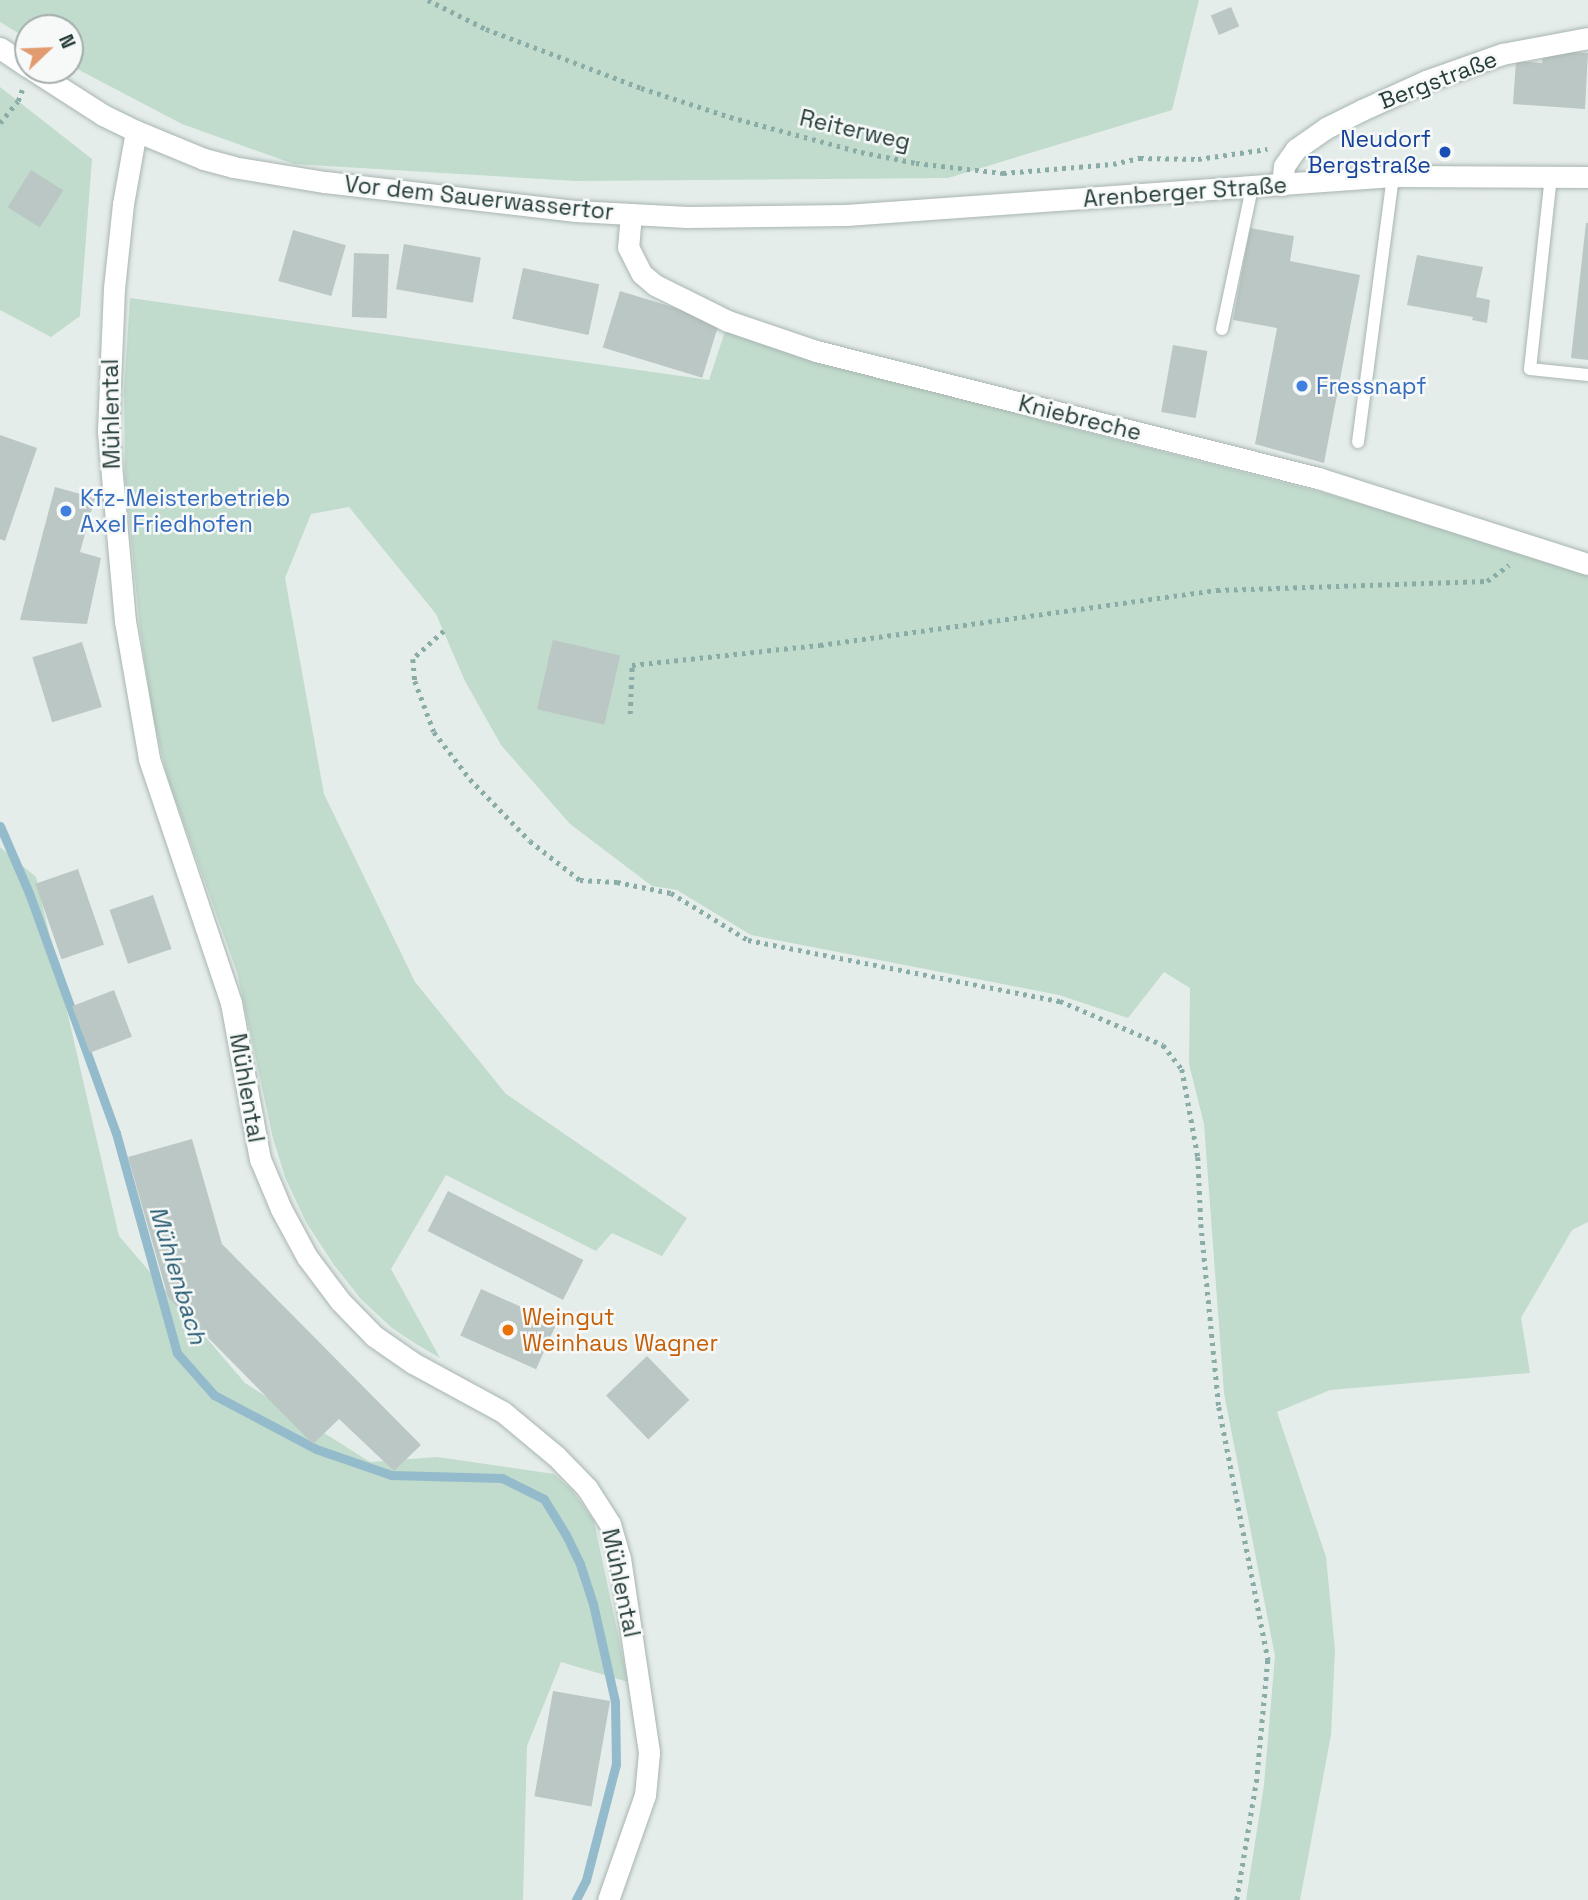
<!DOCTYPE html>
<html>
<head>
<meta charset="utf-8">
<style>
  body { margin:0 }
  #map { position:relative; width:1588px; height:1900px; overflow:hidden; background:#e5edeb; font-family:"Space Grotesk",sans-serif }
  div>[style] { position:absolute }
  .green>* { inset:0; background:#c1dbcc }
  .stream>* { height:9px; margin:-4.5px; padding:0 4.5px; transform-origin:4.5px; border-radius:4.5px; background:#94bbcb }
  .building>* { inset:0; background:#bbc7c4; transform-origin:0 0 }
  .path>* { height:4.5px; margin-top:-2.25px; transform-origin:0; background:repeating-linear-gradient(90deg,#8aaca6 0 3.5px,transparent 0 8.5px) }
  .roads { filter:drop-shadow(0 0 2px #a8b5b2) drop-shadow(0 0 2px #a8b5b2) }
  .service>* { height:12px; margin:-6px; padding:0 6px; transform-origin:6px; border-radius:6px; background:#fff }
  .minor>* { height:21px; margin:-10.5px; padding:0 10.5px; transform-origin:10.5px; border-radius:10.5px; background:#fff }
  .tertiary>* { height:21px; margin:-10.5px; padding:0 10.5px; transform-origin:10.5px; border-radius:10.5px; background:#fff }
  .secondary>* { height:21px; margin:-10.5px; padding:0 10.5px; transform-origin:10.5px; border-radius:10.5px; background:#fff }
  .dots>* { width:19px; height:19px; translate:-50% -50%; box-sizing:border-box; border:4px solid #f6f9f8; border-radius:50% }
  span { translate:-50% -50%; white-space:nowrap; text-align:center; line-height:1.15; -webkit-text-stroke:5px #f6f9f8; paint-order:stroke }
  .street-label { font-size:23px; color:#263d3a }
  .transit-label { font-size:23px; color:#164399 }
  .right { translate:-100% -50%; text-align:right }
  .shop-label { font-size:23px; color:#366cbe }
  .left { translate:0 -50%; text-align:left }
  .food-label { font-size:23px; color:#c56008 }
  .water-label { font-size:24px; color:#275b72; font-style:italic }
  .north { position:absolute; left:14px; top:14px; width:70px; height:70px; box-sizing:border-box; background:#f6f9f8; border:2px solid #a3aeac; border-radius:50%; rotate:67deg; font-size:19px; font-weight:700; line-height:28px; text-align:center; color:#263d3a }
  .north::after { content:''; display:block; margin:auto; width:24px; height:32px; background:#e29b6e; clip-path:polygon(50% 0,100% 100%,50% 72%,0 100%) }
</style>
</head>
<body>
<div id="map">
  <div class="green">
    <div style="clip-path:polygon(0 0,1199px 0,1172px 110px,948px 178px,576px 181px,294px 164px,182px 124px,81px 71px,70px 64px,70px 28px,28px 28px,28px 39px,0 22px)"></div>
    <div style="clip-path:polygon(0 87px,92px 159px,80px 316px,51px 337px,0 310px)"></div>
    <div style="clip-path:polygon(130px 298px,709px 380px,727px 325px,1043px 421px,1321px 492px,1495px 543px,1588px 575px,1588px 1222px,1572px 1230px,1521px 1318px,1530px 1373px,1330px 1390px,1277px 1412px,1326px 1557px,1335px 1650px,1331px 1735px,1300px 1900px,1246px 1900px,1264px 1785px,1275px 1656px,1224px 1393px,1204px 1124px,1189px 1064px,1190px 988px,1164px 972px,1128px 1018px,1059px 995px,751px 935px,677px 890px,652px 886px,570px 824px,501px 745px,465px 681px,436px 614px,349px 507px,311px 514px,285px 578px,324px 794px,415px 982px,506px 1094px,687px 1218px,662px 1256px,612px 1233px,596px 1251px,446px 1175px,391px 1269px,440px 1358px,416px 1344px,392px 1328px,361px 1299px,334px 1265px,306px 1222px,285px 1177px,273px 1138px,237px 972px,168px 779px,153px 718px,140px 629px,125px 478px,124px 390px)"></div>
    <div style="clip-path:polygon(0 847px,36px 877px,119px 1236px,245px 1383px,370px 1462px,437px 1457px,554px 1474px,572px 1490px,594px 1521px,628px 1682px,561px 1662px,527px 1746px,523px 1900px,0 1900px)"></div>
  </div>
  <div class="stream">
    <div style="left:0;top:826px;width:73px;rotate:66.6deg"></div>
    <div style="left:29px;top:893px;width:255px;rotate:70.1deg"></div>
    <div style="left:116px;top:1133px;width:228px;rotate:74.5deg"></div>
    <div style="left:177px;top:1353px;width:56px;rotate:48.6deg"></div>
    <div style="left:214px;top:1395px;width:115px;rotate:27.9deg"></div>
    <div style="left:316px;top:1449px;width:79px;rotate:19.1deg"></div>
    <div style="left:391px;top:1475px;width:111px;rotate:1.5deg"></div>
    <div style="left:502px;top:1478px;width:47px;rotate:26.6deg"></div>
    <div style="left:544px;top:1499px;width:42px;rotate:58.6deg"></div>
    <div style="left:566px;top:1535px;width:32px;rotate:64deg"></div>
    <div style="left:580px;top:1564px;width:42px;rotate:72deg"></div>
    <div style="left:593px;top:1604px;width:100px;rotate:77.3deg"></div>
    <div style="left:615px;top:1702px;width:62px;rotate:89.1deg"></div>
    <div style="left:616px;top:1764px;width:120px;rotate:104.5deg"></div>
    <div style="left:586px;top:1880px;width:22px;rotate:117deg"></div>
  </div>
  <div class="building">
    <div style="left:1231px;top:7px;width:21px;height:22px;rotate:67deg"></div>
    <div style="clip-path:polygon(1544px 50px,1588px 53px,1585px 109px,1513px 104px,1516px 61px,1542px 63px)"></div>
    <div style="left:31px;top:170px;width:38px;height:44px;rotate:32deg"></div>
    <div style="clip-path:polygon(1586px 223px,1588px 223px,1588px 360px,1571px 358px)"></div>
    <div style="clip-path:polygon(1250px 228px,1294px 236px,1290px 261px,1360px 275px,1324px 463px,1255px 444px,1277px 328px,1233px 320px)"></div>
    <div style="left:293px;top:230px;width:55px;height:53px;rotate:16deg"></div>
    <div style="left:404px;top:244px;width:78px;height:46px;rotate:10deg"></div>
    <div style="left:354px;top:253px;width:35px;height:64px;rotate:2deg"></div>
    <div style="clip-path:polygon(1417px 255px,1483px 267px,1476px 297px,1490px 300px,1487px 323px,1472px 320px,1473px 317px,1407px 305px)"></div>
    <div style="left:523px;top:268px;width:78px;height:52px;rotate:12deg"></div>
    <div style="left:620px;top:291px;width:104px;height:59px;rotate:17deg"></div>
    <div style="left:1173px;top:345px;width:35px;height:68px;rotate:10deg"></div>
    <div style="clip-path:polygon(0 435px,37px 448px,5px 541px,0 539px)"></div>
    <div style="clip-path:polygon(55px 487px,95px 498px,80px 552px,101px 558px,87px 624px,20px 620px)"></div>
    <div style="left:553px;top:640px;width:69px;height:71px;rotate:13deg"></div>
    <div style="left:82px;top:642px;width:68px;height:52px;rotate:73deg"></div>
    <div style="left:78px;top:869px;width:80px;height:45px;rotate:71deg"></div>
    <div style="left:153px;top:895px;width:57px;height:46px;rotate:71deg"></div>
    <div style="left:114px;top:990px;width:50px;height:45px;rotate:69deg"></div>
    <div style="clip-path:polygon(192px 1139px,222px 1244px,421px 1445px,394px 1471px,339px 1419px,313px 1444px,168px 1297px,128px 1157px)"></div>
    <div style="left:448px;top:1191px;width:152px;height:45px;rotate:27deg"></div>
    <div style="left:481px;top:1289px;width:83px;height:51px;rotate:24deg"></div>
    <div style="left:647px;top:1356px;width:61px;height:57px;rotate:46deg"></div>
    <div style="left:553px;top:1691px;width:58px;height:107px;rotate:10deg"></div>
  </div>
  <div class="path">
    <div style="left:428px;top:0;width:65px;rotate:26.6deg"></div>
    <div style="left:486px;top:29px;width:166px;rotate:20.8deg"></div>
    <div style="left:641px;top:88px;width:94px;rotate:18deg"></div>
    <div style="left:730px;top:117px;width:136px;rotate:15deg"></div>
    <div style="left:861px;top:152px;width:56px;rotate:11.3deg"></div>
    <div style="left:916px;top:163px;width:88px;rotate:6.6deg"></div>
    <div style="left:1003px;top:173px;width:110px;rotate:-4.7deg"></div>
    <div style="left:1113px;top:164px;width:28px;rotate:-13deg"></div>
    <div style="left:1140px;top:158px;width:58px;rotate:1deg"></div>
    <div style="left:1198px;top:159px;width:70px;rotate:-8.2deg"></div>
    <div style="left:0;top:123px;width:28px;rotate:-51deg"></div>
    <div style="left:18px;top:101px;width:12px;rotate:-70deg"></div>
    <div style="left:444px;top:631px;width:42px;rotate:137.9deg"></div>
    <div style="left:413px;top:659px;width:22px;rotate:85deg"></div>
    <div style="left:415px;top:681px;width:54px;rotate:69.6deg"></div>
    <div style="left:434px;top:732px;width:59px;rotate:52.5deg"></div>
    <div style="left:470px;top:779px;width:86px;rotate:45.9deg"></div>
    <div style="left:530px;top:841px;width:63px;rotate:38deg"></div>
    <div style="left:580px;top:880px;width:37px;rotate:3deg"></div>
    <div style="left:617px;top:882px;width:55px;rotate:11.5deg"></div>
    <div style="left:671px;top:893px;width:90px;rotate:31.4deg"></div>
    <div style="left:748px;top:940px;width:318px;rotate:11.1deg"></div>
    <div style="left:1060px;top:1001px;width:112px;rotate:23.1deg"></div>
    <div style="left:1163px;top:1045px;width:31px;rotate:52deg"></div>
    <div style="left:1182px;top:1069px;width:89px;rotate:79.7deg"></div>
    <div style="left:1198px;top:1157px;width:67px;rotate:87.4deg"></div>
    <div style="left:1201px;top:1224px;width:184px;rotate:84.4deg"></div>
    <div style="left:1219px;top:1407px;width:258px;rotate:79deg"></div>
    <div style="left:1268px;top:1660px;width:120px;rotate:95.3deg"></div>
    <div style="left:1257px;top:1779px;width:123px;rotate:99.4deg"></div>
    <div style="left:630px;top:714px;width:49px;rotate:-87.7deg"></div>
    <div style="left:632px;top:665px;width:189px;rotate:-6.1deg"></div>
    <div style="left:820px;top:645px;width:401px;rotate:-7.9deg"></div>
    <div style="left:1217px;top:590px;width:270px;rotate:-1.9deg"></div>
    <div style="left:1487px;top:581px;width:27px;rotate:-36deg"></div>
  </div>
  <div class="roads">
    <div class="service">
      <div style="left:1551px;top:176px;width:194px;rotate:96.2deg"></div>
      <div style="left:1530px;top:369px;width:58px;rotate:5.9deg"></div>
      <div style="left:1222px;top:329px;width:144px;rotate:-78deg"></div>
      <div style="left:1358px;top:442px;width:268px;rotate:-82.5deg"></div>
    </div>
    <div class="minor">
      <div style="left:1282px;top:185px;width:19px;rotate:-84deg"></div>
      <div style="left:1284px;top:166px;width:21px;rotate:-55deg"></div>
      <div style="left:1296px;top:149px;width:37px;rotate:-35deg"></div>
      <div style="left:1326px;top:128px;width:40px;rotate:-26.6deg"></div>
      <div style="left:1362px;top:110px;width:70px;rotate:-24.4deg"></div>
      <div style="left:1426px;top:81px;width:81px;rotate:-19.6deg"></div>
      <div style="left:1502px;top:54px;width:87px;rotate:-10.5deg"></div>
      <div style="left:631px;top:214px;width:33px;rotate:95deg"></div>
      <div style="left:628px;top:247px;width:30px;rotate:63deg"></div>
      <div style="left:642px;top:274px;width:17px;rotate:40deg"></div>
      <div style="left:655px;top:285px;width:81px;rotate:26.3deg"></div>
      <div style="left:728px;top:321px;width:93px;rotate:18.8deg"></div>
      <div style="left:816px;top:351px;width:518px;rotate:14.2deg"></div>
      <div style="left:1318px;top:478px;width:283px;rotate:17.7deg"></div>
    </div>
    <div class="tertiary">
      <div style="left:136px;top:131px;width:74px;rotate:100.1deg"></div>
      <div style="left:123px;top:204px;width:84px;rotate:96.1deg"></div>
      <div style="left:114px;top:288px;width:143px;rotate:92.4deg"></div>
      <div style="left:108px;top:431px;width:191px;rotate:84.9deg"></div>
      <div style="left:125px;top:621px;width:140px;rotate:80.1deg"></div>
      <div style="left:149px;top:759px;width:257px;rotate:71.4deg"></div>
      <div style="left:231px;top:1003px;width:159px;rotate:79.5deg"></div>
      <div style="left:260px;top:1159px;width:54px;rotate:67.2deg"></div>
      <div style="left:281px;top:1209px;width:55px;rotate:61.6deg"></div>
      <div style="left:307px;top:1257px;width:55px;rotate:53.1deg"></div>
      <div style="left:340px;top:1301px;width:49px;rotate:45.8deg"></div>
      <div style="left:374px;top:1336px;width:47px;rotate:34.7deg"></div>
      <div style="left:413px;top:1363px;width:102px;rotate:28.6deg"></div>
      <div style="left:503px;top:1412px;width:69px;rotate:39.7deg"></div>
      <div style="left:556px;top:1456px;width:45px;rotate:45.9deg"></div>
      <div style="left:587px;top:1488px;width:43px;rotate:57.4deg"></div>
      <div style="left:610px;top:1524px;width:35px;rotate:74deg"></div>
      <div style="left:620px;top:1558px;width:197px;rotate:81.5deg"></div>
      <div style="left:649px;top:1753px;width:42px;rotate:95.4deg"></div>
      <div style="left:645px;top:1795px;width:111px;rotate:109.4deg"></div>
    </div>
    <div class="secondary">
      <div style="left:0;top:48px;width:34px;rotate:34deg"></div>
      <div style="left:33px;top:70px;width:83px;rotate:32.7deg"></div>
      <div style="left:103px;top:115px;width:37px;rotate:26deg"></div>
      <div style="left:136px;top:131px;width:74px;rotate:22.4deg"></div>
      <div style="left:204px;top:159px;width:30px;rotate:15deg"></div>
      <div style="left:233px;top:167px;width:93px;rotate:9.3deg"></div>
      <div style="left:325px;top:182px;width:253px;rotate:6.6deg"></div>
      <div style="left:576px;top:211px;width:111px;rotate:3.1deg"></div>
      <div style="left:687px;top:217px;width:159px;rotate:-0.7deg"></div>
      <div style="left:846px;top:215px;width:548px;rotate:-4.08deg"></div>
      <div style="left:1393px;top:176px;width:195px;rotate:0.3deg"></div>
    </div>
  </div>
  <div class="dots">
    <div style="left:1445px;top:152px;background:#1a4fb4"></div>
    <div style="left:1302px;top:386px;background:#3f7fe0"></div>
    <div style="left:66px;top:511px;background:#3f7fe0"></div>
    <div style="left:508px;top:1330px;background:#e8710a"></div>
  </div>
  <div class="street-label">
    <span style="left:1438px;top:80px;rotate:-21deg">Bergstraße</span>
    <span style="left:855px;top:130px;rotate:13deg">Reiterweg</span>
    <span style="left:1185px;top:192px;rotate:-4deg">Arenberger Straße</span>
    <span style="left:479px;top:198px;rotate:6deg">Vor dem Sauerwassertor</span>
    <span style="left:111px;top:414px;rotate:-91deg">Mühlental</span>
    <span style="left:1080px;top:418px;rotate:14deg">Kniebreche</span>
    <span style="left:247px;top:1088px;rotate:80deg">Mühlental</span>
    <span style="left:621px;top:1583px;rotate:78deg">Mühlental</span>
  </div>
  <div class="transit-label">
    <span class="right" style="left:1431px;top:152px">Neudorf<br>Bergstraße</span>
  </div>
  <div class="shop-label">
    <span class="left" style="left:1316px;top:386px">Fressnapf</span>
    <span class="left" style="left:80px;top:511px">Kfz-Meisterbetrieb<br>Axel Friedhofen</span>
  </div>
  <div class="food-label">
    <span class="left" style="left:522px;top:1330px">Weingut<br>Weinhaus Wagner</span>
  </div>
  <div class="water-label">
    <span style="left:178px;top:1275px;rotate:73deg">Mühlenbach</span>
  </div>
  <div class="north">N</div>
</div>
</body>
</html>
